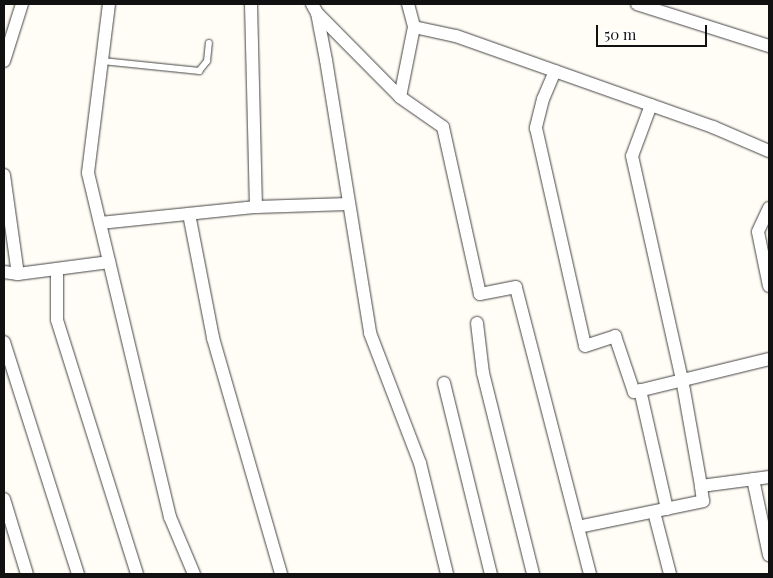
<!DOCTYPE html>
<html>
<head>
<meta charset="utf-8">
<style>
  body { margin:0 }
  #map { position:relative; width:773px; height:578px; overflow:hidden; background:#fffdf5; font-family:"Playfair Display",serif }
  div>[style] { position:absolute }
  .roads { filter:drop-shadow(0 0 1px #444) drop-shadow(0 0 1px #444) }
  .service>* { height:6px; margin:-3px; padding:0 3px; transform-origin:3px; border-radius:3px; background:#fff }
  .minor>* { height:12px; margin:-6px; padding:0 6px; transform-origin:6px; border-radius:6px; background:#fff }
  span { translate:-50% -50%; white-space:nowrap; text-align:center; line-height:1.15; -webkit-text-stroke:5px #fff; paint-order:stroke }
  .frame { position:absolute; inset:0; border:5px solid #111; pointer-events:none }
  .scale { position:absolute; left:596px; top:25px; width:111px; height:22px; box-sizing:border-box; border:2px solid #111; border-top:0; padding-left:6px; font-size:15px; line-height:18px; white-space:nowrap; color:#111; -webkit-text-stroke:4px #fff; paint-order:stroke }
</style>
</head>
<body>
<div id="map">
  <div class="roads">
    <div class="service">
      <div style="left:102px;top:61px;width:98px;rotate:5.9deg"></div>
      <div style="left:199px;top:71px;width:13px;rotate:-51deg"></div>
      <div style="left:207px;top:61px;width:18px;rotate:-84deg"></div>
    </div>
    <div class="minor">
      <div style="left:109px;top:4px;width:170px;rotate:97.1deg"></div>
      <div style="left:88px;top:173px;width:354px;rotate:76.6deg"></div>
      <div style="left:170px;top:517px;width:62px;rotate:67.2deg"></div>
      <div style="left:251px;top:4px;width:203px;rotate:88.6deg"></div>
      <div style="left:312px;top:4px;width:10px;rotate:61deg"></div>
      <div style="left:317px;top:13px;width:48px;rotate:79.2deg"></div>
      <div style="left:326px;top:60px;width:277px;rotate:80.8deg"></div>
      <div style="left:370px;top:333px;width:139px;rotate:69deg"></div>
      <div style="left:420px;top:463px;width:114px;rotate:76.3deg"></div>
      <div style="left:408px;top:4px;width:24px;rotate:75deg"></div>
      <div style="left:637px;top:4px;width:139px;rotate:17.7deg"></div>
      <div style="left:317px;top:13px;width:118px;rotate:45.3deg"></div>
      <div style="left:4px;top:61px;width:60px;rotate:-72.5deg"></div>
      <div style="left:555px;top:71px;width:30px;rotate:113deg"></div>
      <div style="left:543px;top:99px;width:30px;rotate:104deg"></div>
      <div style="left:536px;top:128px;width:223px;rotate:77.3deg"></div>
      <div style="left:585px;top:346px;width:32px;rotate:-18deg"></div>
      <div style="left:615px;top:336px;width:59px;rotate:71.3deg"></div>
      <div style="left:634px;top:392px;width:139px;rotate:-13.7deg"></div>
      <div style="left:651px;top:105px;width:54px;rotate:110.4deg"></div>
      <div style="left:632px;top:156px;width:229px;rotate:77.4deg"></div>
      <div style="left:682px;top:379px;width:109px;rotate:79.9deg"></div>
      <div style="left:4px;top:175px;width:100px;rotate:82deg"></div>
      <div style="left:769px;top:208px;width:26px;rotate:115deg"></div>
      <div style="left:758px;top:232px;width:55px;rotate:78.5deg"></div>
      <div style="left:189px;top:214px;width:126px;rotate:79deg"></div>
      <div style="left:213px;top:338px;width:246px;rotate:73.9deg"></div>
      <div style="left:100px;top:223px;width:157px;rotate:-5.9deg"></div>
      <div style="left:256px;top:207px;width:92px;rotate:-1.9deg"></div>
      <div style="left:57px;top:269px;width:51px;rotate:90deg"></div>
      <div style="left:57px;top:320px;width:266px;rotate:72.5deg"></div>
      <div style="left:4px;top:272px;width:14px;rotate:8deg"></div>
      <div style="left:18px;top:274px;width:92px;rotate:-7.5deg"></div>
      <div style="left:477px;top:323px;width:50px;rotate:83.2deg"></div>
      <div style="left:483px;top:373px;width:207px;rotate:76deg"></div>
      <div style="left:4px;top:342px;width:244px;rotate:72.3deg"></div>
      <div style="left:444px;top:383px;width:197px;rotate:76.2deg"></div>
      <div style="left:640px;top:390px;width:122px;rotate:77.2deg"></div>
      <div style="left:753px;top:479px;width:78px;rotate:78.1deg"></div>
      <div style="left:4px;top:499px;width:78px;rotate:73deg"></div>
      <div style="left:654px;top:512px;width:64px;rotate:75.5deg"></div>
      <div style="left:578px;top:527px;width:128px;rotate:-11.7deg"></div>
      <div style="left:703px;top:501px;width:15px;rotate:-98deg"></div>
      <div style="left:701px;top:486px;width:69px;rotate:-7.5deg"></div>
      <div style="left:590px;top:574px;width:296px;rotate:-104.5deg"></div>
      <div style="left:516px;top:287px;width:37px;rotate:169deg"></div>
      <div style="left:480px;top:294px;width:171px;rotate:-102.5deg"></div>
      <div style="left:443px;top:127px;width:52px;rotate:-145.1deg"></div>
      <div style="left:400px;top:97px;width:71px;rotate:-78.7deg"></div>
      <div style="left:414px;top:27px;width:43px;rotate:12.1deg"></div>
      <div style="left:456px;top:36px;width:273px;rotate:19.5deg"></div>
      <div style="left:713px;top:127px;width:61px;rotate:23.2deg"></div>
    </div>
  </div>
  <div class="frame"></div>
  <div class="scale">50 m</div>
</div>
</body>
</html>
